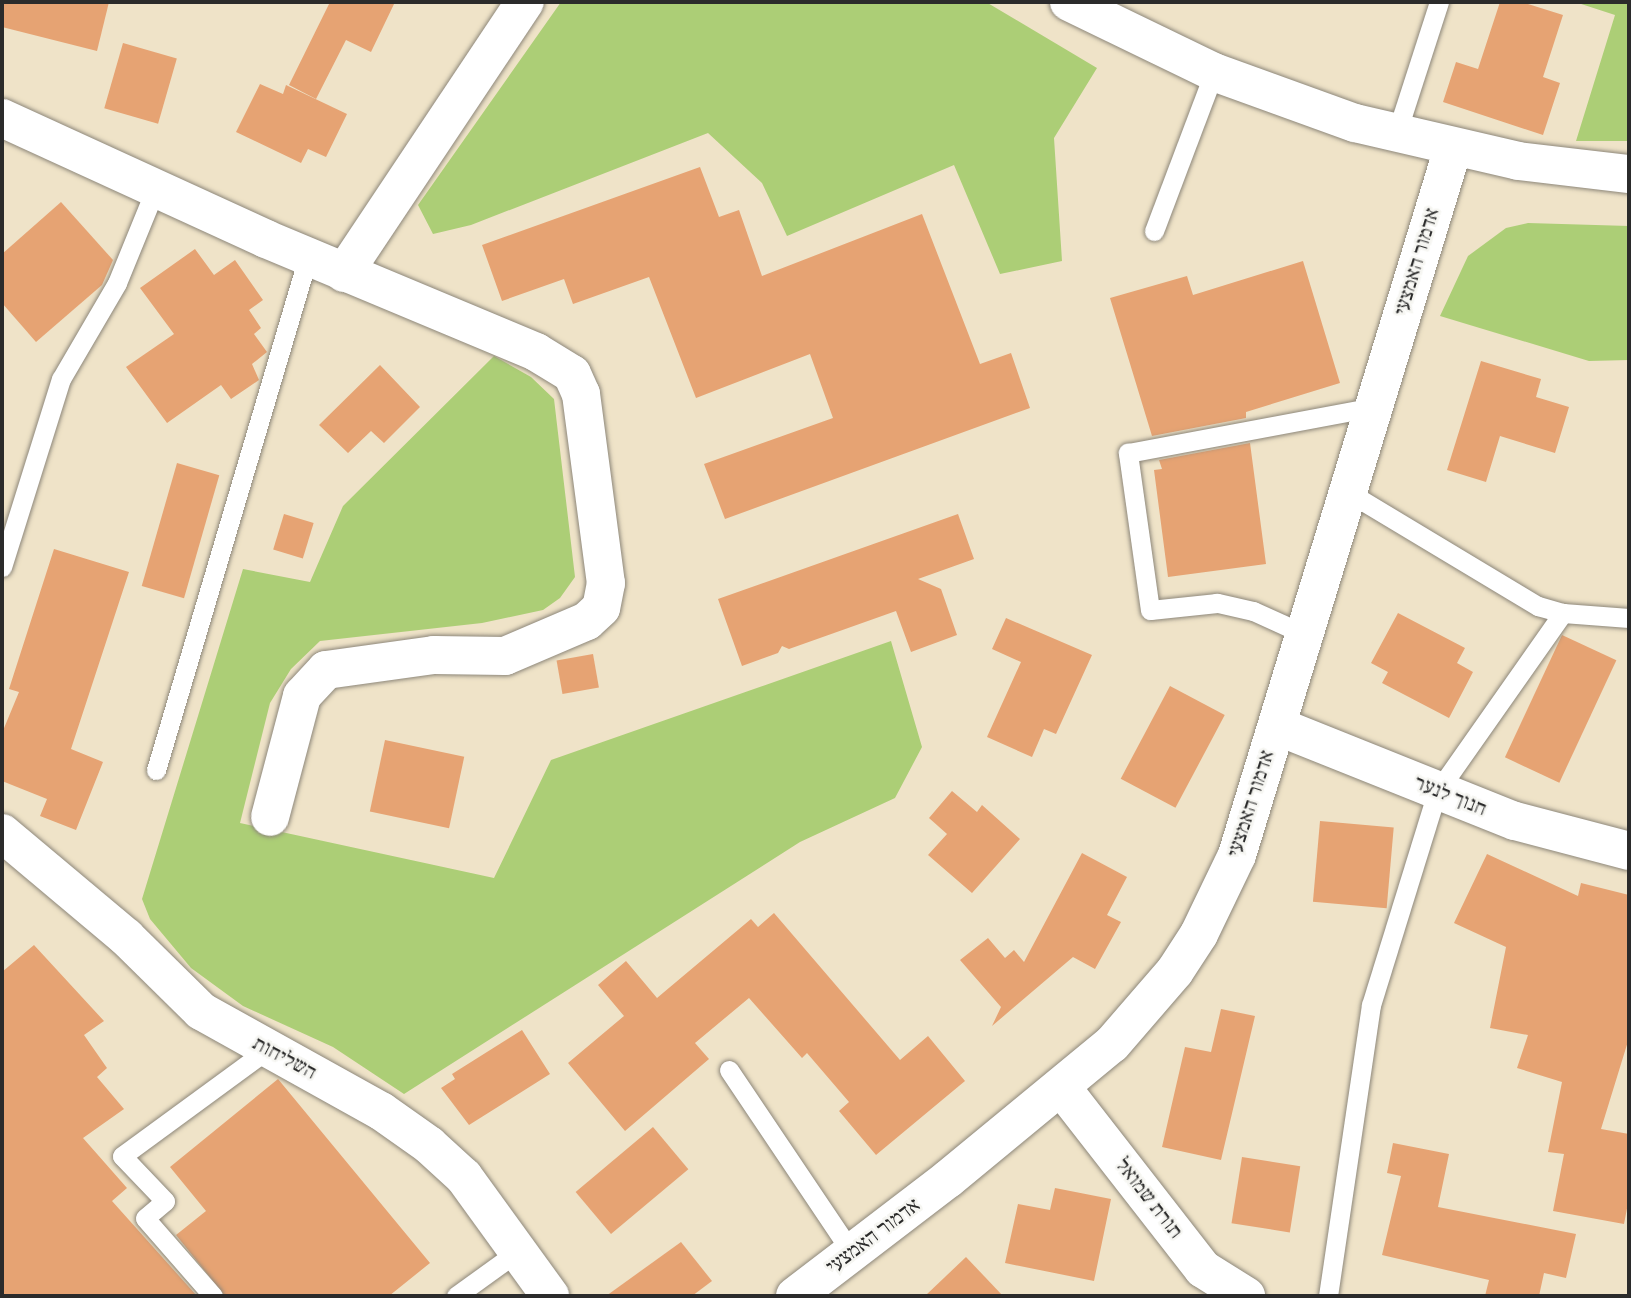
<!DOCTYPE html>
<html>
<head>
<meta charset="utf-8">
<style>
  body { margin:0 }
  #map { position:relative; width:1631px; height:1298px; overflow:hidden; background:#efe3c8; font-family:"Sorts Mill Goudy","Frank Ruhl Libre",serif }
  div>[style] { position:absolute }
  .green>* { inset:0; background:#acce76 }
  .building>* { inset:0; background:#e6a373; transform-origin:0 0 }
  .roads { filter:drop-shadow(0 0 2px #8d877a) drop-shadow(0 0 2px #8d877a) }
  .lane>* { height:19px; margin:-9.5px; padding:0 9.5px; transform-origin:9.5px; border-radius:9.5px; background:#fff }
  .street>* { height:38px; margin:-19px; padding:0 19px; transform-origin:19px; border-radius:19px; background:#fff }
  .secondary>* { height:38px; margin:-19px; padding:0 19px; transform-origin:19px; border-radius:19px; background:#fff }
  span { translate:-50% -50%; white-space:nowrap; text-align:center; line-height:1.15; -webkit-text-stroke:5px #f6f6f2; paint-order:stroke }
  .street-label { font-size:21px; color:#2b2b2b }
  .frame { position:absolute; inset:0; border:4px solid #2b2b2b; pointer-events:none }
</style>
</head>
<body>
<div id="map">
  <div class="green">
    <div style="clip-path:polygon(561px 2px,986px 2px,1097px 68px,1054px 138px,1062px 261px,1000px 274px,954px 165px,787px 236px,762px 183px,708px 133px,471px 225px,433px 234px,418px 205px)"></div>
    <div style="clip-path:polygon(1575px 2px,1629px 2px,1629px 141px,1576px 141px,1615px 15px)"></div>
    <div style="clip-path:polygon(1528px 223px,1629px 226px,1629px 360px,1589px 361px,1440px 316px,1468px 256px,1506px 228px)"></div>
    <div style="clip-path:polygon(494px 356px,531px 377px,554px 399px,575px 577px,560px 598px,543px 610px,482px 623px,320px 641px,291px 669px,270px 703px,240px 823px,494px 878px,551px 760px,891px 641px,922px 747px,895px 798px,800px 842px,404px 1094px,333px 1047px,243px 1006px,191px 968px,150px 919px,142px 899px,243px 569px,310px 582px,343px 506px)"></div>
  </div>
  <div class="building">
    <div style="clip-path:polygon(2px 2px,109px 2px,97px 51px,2px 27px)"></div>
    <div style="clip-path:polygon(330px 2px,395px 2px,371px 52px,346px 40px,316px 99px,289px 85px)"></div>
    <div style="clip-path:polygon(1500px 2px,1522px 2px,1563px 15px,1543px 77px,1560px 83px,1543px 135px,1443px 102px,1456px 62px,1478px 69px)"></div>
    <div style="left:123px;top:43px;width:56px;height:68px;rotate:16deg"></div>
    <div style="clip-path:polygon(260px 84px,283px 94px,286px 85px,347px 114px,326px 157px,308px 149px,301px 163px,236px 132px)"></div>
    <div style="clip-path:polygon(700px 167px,719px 217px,739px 210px,762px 276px,922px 214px,980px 364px,1011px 353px,1030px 408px,725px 519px,704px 464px,833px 418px,810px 354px,696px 398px,649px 277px,573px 304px,564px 279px,502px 301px,482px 245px)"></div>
    <div style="clip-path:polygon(61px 202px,113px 260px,102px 285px,36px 342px,2px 303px,2px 254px)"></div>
    <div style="clip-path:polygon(195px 249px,214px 275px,235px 260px,263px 300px,249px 310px,261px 328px,254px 334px,267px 352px,252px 364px,259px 380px,231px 399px,221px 385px,167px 423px,126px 367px,174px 334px,140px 288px)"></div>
    <div style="clip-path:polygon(1303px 261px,1340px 383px,1246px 412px,1246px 418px,1152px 436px,1110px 298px,1187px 276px,1193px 295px)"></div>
    <div style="clip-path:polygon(1481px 361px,1541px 379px,1536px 397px,1569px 407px,1555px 453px,1500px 436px,1486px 482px,1447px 470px)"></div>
    <div style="clip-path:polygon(380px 365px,420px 407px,384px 443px,371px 431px,348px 453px,319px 425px)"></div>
    <div style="clip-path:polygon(1250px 443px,1266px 564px,1168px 577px,1154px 470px,1162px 469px,1159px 460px)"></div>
    <div style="left:177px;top:463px;width:44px;height:128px;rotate:16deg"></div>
    <div style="left:284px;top:514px;width:31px;height:37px;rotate:17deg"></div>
    <div style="clip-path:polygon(958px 514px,974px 559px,918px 579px,941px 589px,957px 635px,911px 652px,896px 611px,789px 649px,782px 646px,778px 653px,742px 666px,718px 599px)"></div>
    <div style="clip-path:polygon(54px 549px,129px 572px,71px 749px,103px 762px,76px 830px,40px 816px,47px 799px,2px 781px,2px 733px,19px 692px,9px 689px)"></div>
    <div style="clip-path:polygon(1398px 613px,1465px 648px,1457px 663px,1473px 672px,1449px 718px,1382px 683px,1388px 672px,1371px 663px)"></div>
    <div style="clip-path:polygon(1006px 618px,1092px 655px,1056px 734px,1044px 729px,1032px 757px,987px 737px,1021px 662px,992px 649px)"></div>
    <div style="left:1562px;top:635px;width:60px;height:135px;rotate:25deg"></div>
    <div style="left:593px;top:654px;width:34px;height:37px;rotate:80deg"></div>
    <div style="left:1170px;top:686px;width:62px;height:105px;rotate:28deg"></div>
    <div style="left:385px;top:740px;width:81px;height:73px;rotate:12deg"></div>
    <div style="clip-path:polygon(952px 791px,977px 812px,982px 805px,1020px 839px,972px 893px,928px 855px,947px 834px,929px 818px)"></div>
    <div style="left:1320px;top:821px;width:74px;height:81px;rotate:5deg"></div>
    <div style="clip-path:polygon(1082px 853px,1127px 877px,1107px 915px,1121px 922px,1095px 969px,1073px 957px,992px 1026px,1001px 1007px,960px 960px,988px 938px,1005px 958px,1014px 950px,1024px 962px)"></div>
    <div style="clip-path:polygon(1487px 854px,1578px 896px,1581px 883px,1629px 895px,1629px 1038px,1601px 1129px,1629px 1134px,1629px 1198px,1624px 1224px,1553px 1211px,1564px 1154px,1548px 1152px,1562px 1082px,1517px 1068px,1528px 1035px,1490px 1028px,1506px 947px,1454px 923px)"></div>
    <div style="clip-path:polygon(774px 913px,900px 1060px,928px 1036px,965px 1081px,876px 1155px,839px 1111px,849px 1102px,807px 1053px,802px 1058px,749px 998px,695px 1043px,709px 1059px,625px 1131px,568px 1063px,624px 1016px,598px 985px,626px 961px,657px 998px,751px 919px,758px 927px)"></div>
    <div style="clip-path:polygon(34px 945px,104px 1021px,84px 1035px,107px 1068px,97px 1077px,124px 1109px,83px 1138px,127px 1188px,112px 1201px,197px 1296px,2px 1296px,2px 972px)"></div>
    <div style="clip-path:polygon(1221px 1009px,1255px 1016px,1221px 1160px,1162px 1147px,1185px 1047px,1211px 1052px)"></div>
    <div style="clip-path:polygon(522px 1030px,550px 1074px,469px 1125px,441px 1088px,455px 1079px,452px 1074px)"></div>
    <div style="clip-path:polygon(278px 1079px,430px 1263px,389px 1296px,225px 1296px,176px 1235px,206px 1211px,170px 1167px)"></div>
    <div style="left:653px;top:1127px;width:55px;height:101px;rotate:50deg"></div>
    <div style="clip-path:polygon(1393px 1143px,1449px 1154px,1438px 1207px,1576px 1234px,1566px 1278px,1544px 1273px,1539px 1296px,1485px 1296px,1489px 1280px,1382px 1255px,1401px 1176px,1387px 1173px)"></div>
    <div style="left:1242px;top:1157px;width:59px;height:67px;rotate:9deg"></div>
    <div style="clip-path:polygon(1055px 1188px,1111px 1199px,1094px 1281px,1005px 1263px,1018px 1204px,1050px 1210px)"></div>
    <div style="clip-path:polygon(681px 1242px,712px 1281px,692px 1296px,606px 1296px)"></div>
    <div style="clip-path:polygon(966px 1257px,1003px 1296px,925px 1296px)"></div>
  </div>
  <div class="roads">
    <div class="lane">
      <div style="left:1396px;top:135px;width:140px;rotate:-72.1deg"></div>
      <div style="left:1154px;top:231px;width:170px;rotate:-69.3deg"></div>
      <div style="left:1348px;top:492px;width:222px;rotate:31deg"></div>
      <div style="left:1538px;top:606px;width:26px;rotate:16deg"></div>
      <div style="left:1563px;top:613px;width:66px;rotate:4.3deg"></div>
      <div style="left:2px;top:567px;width:197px;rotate:-72.6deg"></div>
      <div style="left:61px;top:379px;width:111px;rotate:-59.7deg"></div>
      <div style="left:117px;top:283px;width:100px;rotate:-67.8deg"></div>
      <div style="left:1304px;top:634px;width:56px;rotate:-155.7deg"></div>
      <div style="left:1253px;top:611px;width:37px;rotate:-167deg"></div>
      <div style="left:1217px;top:603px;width:67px;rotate:174deg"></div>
      <div style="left:1150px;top:610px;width:159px;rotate:-98deg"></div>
      <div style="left:1128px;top:453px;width:250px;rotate:-10.6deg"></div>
      <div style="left:156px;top:770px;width:535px;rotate:-73.5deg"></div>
      <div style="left:729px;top:1070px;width:220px;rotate:56.1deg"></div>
      <div style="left:213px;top:1296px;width:103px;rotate:-131.1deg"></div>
      <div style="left:145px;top:1218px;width:26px;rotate:-40deg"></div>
      <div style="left:165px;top:1201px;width:62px;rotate:-133.7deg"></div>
      <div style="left:122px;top:1156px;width:180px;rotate:-36.2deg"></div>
      <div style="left:456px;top:1296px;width:75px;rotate:-35.8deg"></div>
      <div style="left:1328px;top:1296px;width:294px;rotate:-81.6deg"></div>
      <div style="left:1371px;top:1005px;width:223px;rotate:-72.8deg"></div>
      <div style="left:1437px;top:792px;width:219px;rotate:-54.9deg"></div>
    </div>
    <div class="street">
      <div style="left:2px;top:118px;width:290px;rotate:24.6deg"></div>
      <div style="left:266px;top:239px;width:293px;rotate:22.7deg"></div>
      <div style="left:536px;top:352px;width:42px;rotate:31.4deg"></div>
      <div style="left:572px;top:374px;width:22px;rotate:66deg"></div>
      <div style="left:581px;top:394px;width:191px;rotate:82.5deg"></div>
      <div style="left:606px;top:583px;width:25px;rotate:101deg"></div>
      <div style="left:601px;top:608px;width:19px;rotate:137deg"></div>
      <div style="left:587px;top:621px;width:89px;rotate:156.9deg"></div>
      <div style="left:505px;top:656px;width:71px;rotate:-179.2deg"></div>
      <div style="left:434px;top:655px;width:109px;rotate:172.1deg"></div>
      <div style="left:326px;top:670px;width:35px;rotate:133deg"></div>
      <div style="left:302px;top:696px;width:125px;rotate:104.8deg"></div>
      <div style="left:344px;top:273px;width:326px;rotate:-56.3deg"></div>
      <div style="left:1277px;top:726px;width:256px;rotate:21.8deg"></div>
      <div style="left:1515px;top:821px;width:118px;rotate:14.7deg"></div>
      <div style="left:2px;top:833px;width:162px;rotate:40deg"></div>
      <div style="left:126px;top:937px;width:105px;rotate:44.6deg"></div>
      <div style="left:201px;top:1011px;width:206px;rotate:29.1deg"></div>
      <div style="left:381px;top:1111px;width:59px;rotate:35.3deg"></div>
      <div style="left:429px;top:1145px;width:47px;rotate:42.4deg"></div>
      <div style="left:464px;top:1177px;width:147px;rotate:54.1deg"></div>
      <div style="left:1062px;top:1088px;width:229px;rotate:52.1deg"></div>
      <div style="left:1203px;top:1269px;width:51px;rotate:32.1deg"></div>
    </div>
    <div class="secondary">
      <div style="left:1069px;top:2px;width:161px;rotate:25.8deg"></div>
      <div style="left:1214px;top:72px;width:150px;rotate:19.9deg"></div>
      <div style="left:1355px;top:123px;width:167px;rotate:13.1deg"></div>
      <div style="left:1518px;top:161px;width:112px;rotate:6.7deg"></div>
      <div style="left:795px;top:1296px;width:193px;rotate:-37.4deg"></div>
      <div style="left:948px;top:1179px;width:212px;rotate:-39.5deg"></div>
      <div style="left:1112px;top:1044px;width:96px;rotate:-49.2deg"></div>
      <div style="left:1175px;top:971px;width:44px;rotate:-57deg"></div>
      <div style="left:1199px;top:934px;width:88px;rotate:-64.3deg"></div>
      <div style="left:1237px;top:855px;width:739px;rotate:-73.01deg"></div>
    </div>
  </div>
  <div class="street-label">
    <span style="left:1418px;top:262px;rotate:-73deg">אדמור האמצעי</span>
    <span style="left:1450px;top:797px;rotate:22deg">חנוך לנער</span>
    <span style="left:1252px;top:804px;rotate:-72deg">אדמור האמצעי</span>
    <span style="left:284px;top:1059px;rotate:28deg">השליחות</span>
    <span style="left:1148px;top:1199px;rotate:52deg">תורת שמואל</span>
    <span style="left:874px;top:1237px;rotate:-37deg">אדמור האמצעי</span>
  </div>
  <div class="frame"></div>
</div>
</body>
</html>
